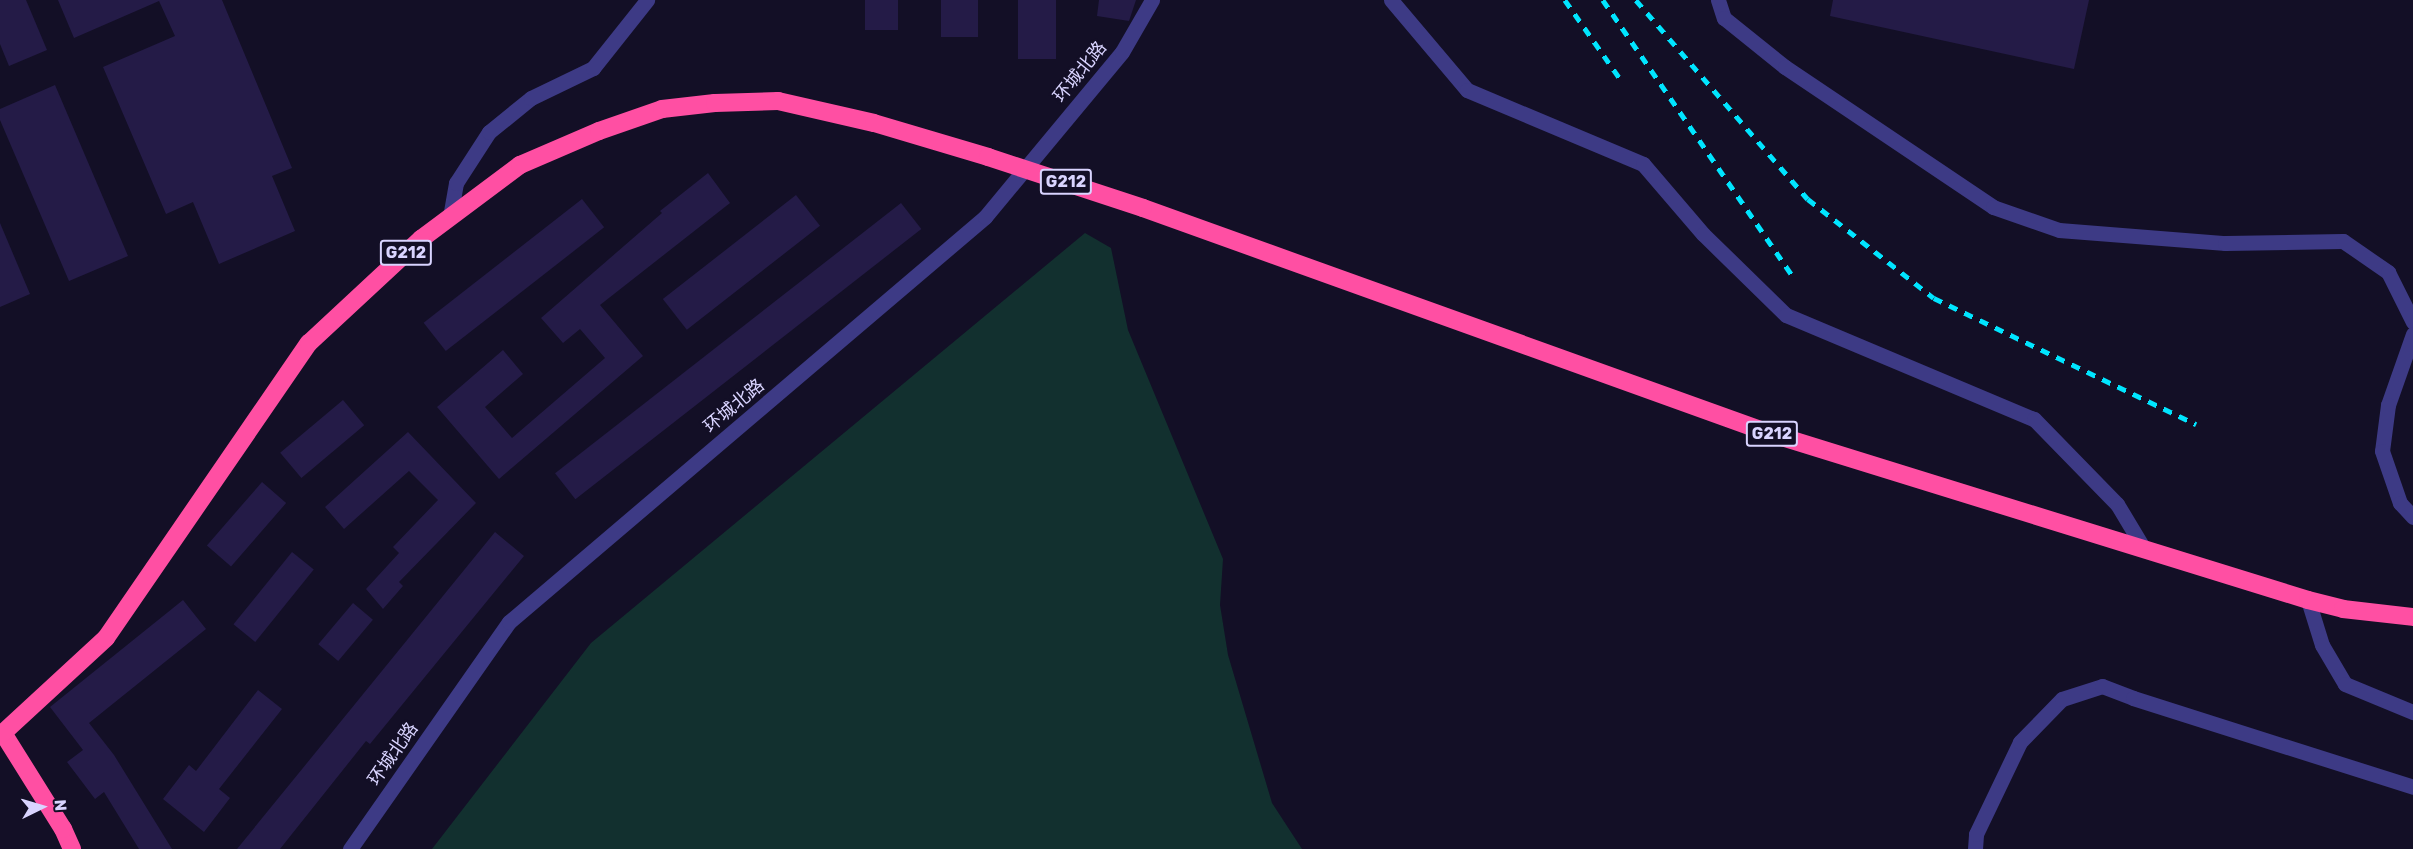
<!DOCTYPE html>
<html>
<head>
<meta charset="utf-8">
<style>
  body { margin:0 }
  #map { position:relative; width:2413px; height:849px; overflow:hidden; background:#130f26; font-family:Rubik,"Noto Sans SC",sans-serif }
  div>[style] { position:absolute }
  .green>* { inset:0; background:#12302f }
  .building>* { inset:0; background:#241b47; transform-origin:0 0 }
  .minor>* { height:15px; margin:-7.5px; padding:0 7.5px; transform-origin:7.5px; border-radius:7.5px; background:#3d3a85 }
  .highway>* { height:18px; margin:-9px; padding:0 9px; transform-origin:9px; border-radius:9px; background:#ff4fa3 }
  .rail>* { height:4.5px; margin-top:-2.25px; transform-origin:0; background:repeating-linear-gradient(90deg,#00e5ff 0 9px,transparent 0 17px) }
  .highway-bridge>* { height:18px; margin:-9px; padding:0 9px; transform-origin:9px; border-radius:9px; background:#ff4fa3 }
  span { translate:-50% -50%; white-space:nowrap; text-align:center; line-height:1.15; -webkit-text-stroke:4.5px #130f26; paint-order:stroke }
  .shield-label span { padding:2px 4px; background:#130f26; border:2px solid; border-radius:4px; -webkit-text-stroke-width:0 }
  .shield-label { font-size:16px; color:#d9d4ff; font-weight:700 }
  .street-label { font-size:18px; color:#d9d4ff }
  .north { position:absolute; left:12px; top:777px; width:60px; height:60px; -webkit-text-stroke:4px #130f26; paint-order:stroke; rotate:85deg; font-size:16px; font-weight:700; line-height:24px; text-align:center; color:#d9d4ff }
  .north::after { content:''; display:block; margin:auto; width:21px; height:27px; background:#d9d4ff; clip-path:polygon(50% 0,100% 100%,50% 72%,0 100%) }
</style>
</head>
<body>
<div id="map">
  <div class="green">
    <div style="clip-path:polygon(1085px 233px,1111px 248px,1128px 330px,1223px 559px,1220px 605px,1228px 655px,1272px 803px,1302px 849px,432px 849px,591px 643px)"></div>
  </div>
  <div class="building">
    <div style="clip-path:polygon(0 0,26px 0,47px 50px,9px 66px,0 44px)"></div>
    <div style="clip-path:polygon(58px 0,222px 0,292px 168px,272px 176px,295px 231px,219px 264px,193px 202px,166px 214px,103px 67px,175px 36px,159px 1px,74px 38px)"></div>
    <div style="left:865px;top:0;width:33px;height:30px"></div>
    <div style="left:941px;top:0;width:37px;height:37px"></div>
    <div style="left:1018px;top:0;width:38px;height:59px"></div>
    <div style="clip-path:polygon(1099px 0,1136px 0,1129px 21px,1097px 16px)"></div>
    <div style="clip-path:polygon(1833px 0,2089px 0,2074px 69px,1830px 16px)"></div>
    <div style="clip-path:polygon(55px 85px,128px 256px,69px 281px,0 120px,0 109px)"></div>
    <div style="clip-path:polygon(708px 173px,730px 203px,600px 305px,643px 356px,499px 479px,437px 407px,503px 350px,523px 374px,485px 407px,512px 438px,605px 358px,580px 329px,563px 343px,541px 318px,662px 213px,660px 211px)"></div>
    <div style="left:796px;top:195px;width:39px;height:169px;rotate:52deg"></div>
    <div style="left:582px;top:199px;width:36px;height:201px;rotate:52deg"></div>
    <div style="left:901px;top:203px;width:33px;height:439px;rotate:52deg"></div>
    <div style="clip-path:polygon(0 223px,30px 294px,0 307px)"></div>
    <div style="left:343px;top:400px;width:33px;height:82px;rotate:50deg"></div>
    <div style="clip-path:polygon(408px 432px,476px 503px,399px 582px,403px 586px,383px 609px,366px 589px,399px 553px,393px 547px,438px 500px,409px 471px,344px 529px,325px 507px)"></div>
    <div style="left:262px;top:482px;width:32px;height:84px;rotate:41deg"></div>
    <div style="clip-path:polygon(495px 532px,524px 556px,370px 744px,366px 741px,280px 849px,237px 849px)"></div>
    <div style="left:292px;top:552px;width:28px;height:93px;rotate:39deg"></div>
    <div style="clip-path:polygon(183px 600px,206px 629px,89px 723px,114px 755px,172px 849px,139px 849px,104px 792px,95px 799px,67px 762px,83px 750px,50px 707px)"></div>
    <div style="left:353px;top:603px;width:26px;height:54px;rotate:40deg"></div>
    <div style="clip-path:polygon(258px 690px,282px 709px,219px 789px,230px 798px,204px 832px,163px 799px,189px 765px,196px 771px)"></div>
  </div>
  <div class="minor">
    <div style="left:1391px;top:0;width:118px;rotate:49.8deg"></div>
    <div style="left:1467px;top:90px;width:191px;rotate:22.8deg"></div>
    <div style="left:1643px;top:164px;width:92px;rotate:49.4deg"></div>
    <div style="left:1703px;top:234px;width:116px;rotate:44.3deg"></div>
    <div style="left:1786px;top:315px;width:269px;rotate:22.8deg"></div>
    <div style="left:2034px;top:419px;width:119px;rotate:45.7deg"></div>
    <div style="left:2117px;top:504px;width:52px;rotate:59deg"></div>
    <div style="left:1718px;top:0;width:19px;rotate:72deg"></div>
    <div style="left:1724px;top:18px;width:78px;rotate:38.8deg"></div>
    <div style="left:1785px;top:67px;width:251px;rotate:33.9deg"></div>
    <div style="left:1993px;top:207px;width:70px;rotate:19.2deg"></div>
    <div style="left:2059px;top:230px;width:167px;rotate:4.5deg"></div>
    <div style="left:2225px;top:243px;width:118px;rotate:-1deg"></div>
    <div style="left:2343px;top:241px;width:55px;rotate:34.6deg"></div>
    <div style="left:2388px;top:272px;width:56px;rotate:63.4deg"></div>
    <div style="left:450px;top:217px;width:35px;rotate:-80deg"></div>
    <div style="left:456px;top:183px;width:61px;rotate:-57.1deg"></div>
    <div style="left:489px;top:132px;width:54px;rotate:-39deg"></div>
    <div style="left:531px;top:98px;width:69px;rotate:-25.8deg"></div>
    <div style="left:593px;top:68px;width:87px;rotate:-51.5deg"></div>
    <div style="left:2413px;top:334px;width:75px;rotate:109.4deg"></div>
    <div style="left:2388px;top:405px;width:46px;rotate:97.4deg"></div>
    <div style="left:2382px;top:451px;width:55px;rotate:70.9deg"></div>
    <div style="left:2400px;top:503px;width:19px;rotate:47deg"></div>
    <div style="left:2308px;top:600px;width:47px;rotate:72.7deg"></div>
    <div style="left:2322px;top:645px;width:45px;rotate:59.5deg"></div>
    <div style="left:2345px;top:684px;width:74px;rotate:22.4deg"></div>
    <div style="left:350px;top:849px;width:277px;rotate:-55deg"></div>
    <div style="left:509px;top:622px;width:625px;rotate:-40.39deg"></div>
    <div style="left:985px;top:217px;width:214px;rotate:-50.3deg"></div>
    <div style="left:1122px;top:52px;width:60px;rotate:-60deg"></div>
    <div style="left:1975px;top:849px;width:15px;rotate:-86deg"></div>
    <div style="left:1976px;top:834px;width:102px;rotate:-64.4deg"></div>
    <div style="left:2020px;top:742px;width:60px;rotate:-45.7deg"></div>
    <div style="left:2062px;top:699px;width:42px;rotate:-18deg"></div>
    <div style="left:2102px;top:686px;width:33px;rotate:21deg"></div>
    <div style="left:2133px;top:698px;width:294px;rotate:17.6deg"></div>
  </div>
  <div class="highway">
    <div style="left:1143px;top:208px;width:665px;rotate:19.77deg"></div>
    <div style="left:1769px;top:433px;width:564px;rotate:17.21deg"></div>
    <div style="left:2308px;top:600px;width:36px;rotate:14deg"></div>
    <div style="left:2343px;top:609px;width:70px;rotate:6.5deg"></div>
    <div style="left:72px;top:849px;width:22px;rotate:-114deg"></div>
    <div style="left:63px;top:829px;width:113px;rotate:-122deg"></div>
    <div style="left:3px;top:733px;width:140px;rotate:-42.7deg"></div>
    <div style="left:106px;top:638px;width:358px;rotate:-55.5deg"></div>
    <div style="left:309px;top:343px;width:153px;rotate:-42.9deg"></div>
    <div style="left:421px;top:239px;width:124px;rotate:-36.8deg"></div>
    <div style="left:520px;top:165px;width:86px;rotate:-23.3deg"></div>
    <div style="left:599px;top:131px;width:67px;rotate:-19.2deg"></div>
    <div style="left:662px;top:109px;width:53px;rotate:-6.5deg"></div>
    <div style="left:715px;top:103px;width:63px;rotate:-1.8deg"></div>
    <div style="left:778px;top:101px;width:98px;rotate:12.9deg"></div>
    <div style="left:874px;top:123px;width:119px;rotate:16.6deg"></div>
  </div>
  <div class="rail">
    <div style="left:1565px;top:0;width:98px;rotate:55deg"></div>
    <div style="left:1603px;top:0;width:334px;rotate:55.5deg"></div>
    <div style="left:1636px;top:0;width:263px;rotate:49.2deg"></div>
    <div style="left:1808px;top:199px;width:160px;rotate:38.2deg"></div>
    <div style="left:1934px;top:298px;width:291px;rotate:25.7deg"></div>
  </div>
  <div class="highway-bridge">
    <div style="left:988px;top:157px;width:163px;rotate:18.2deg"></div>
  </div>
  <div class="shield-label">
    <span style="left:1066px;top:182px">G212</span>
    <span style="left:406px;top:253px">G212</span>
    <span style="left:1772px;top:434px">G212</span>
  </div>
  <div class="street-label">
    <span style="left:1080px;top:72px;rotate:-51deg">环城北路</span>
    <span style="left:734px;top:406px;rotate:-40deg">环城北路</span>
    <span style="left:393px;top:754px;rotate:-55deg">环城北路</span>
  </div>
  <div class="north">N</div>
</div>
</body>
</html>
